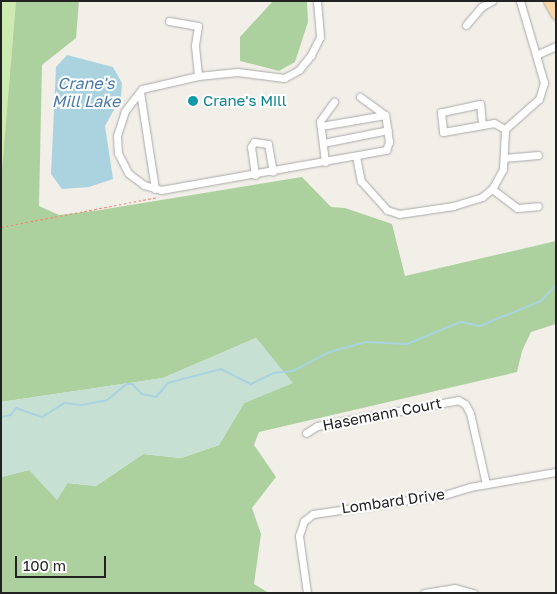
<!DOCTYPE html>
<html>
<head>
<meta charset="utf-8">
<style>
  body { margin:0 }
  #map { position:relative; width:557px; height:594px; overflow:hidden; background:#f2efe9; font-family:"Golos Text",sans-serif }
  div>[style] { position:absolute }
  .grass>* { inset:0; background:#cdebb0 }
  .forest>* { inset:0; background:#add19e }
  .wetland>* { inset:0; background:#c6e0d4 }
  .water>* { inset:0; background:#aad3df }
  .stream>* { height:2px; margin:-1px; padding:0 1px; transform-origin:1px; border-radius:1px; background:#aad3df }
  .path>* { height:1px; margin-top:-0.5px; transform-origin:0; background:repeating-linear-gradient(90deg,#fa8072 0 2.5px,transparent 0 5px) }
  .roads { filter:drop-shadow(0 0 1px #a9a9a9) drop-shadow(0 0 1px #a9a9a9) }
  .minor>* { height:7px; margin:-3.5px; padding:0 3.5px; transform-origin:3.5px; border-radius:3.5px; background:#fff }
  .major>* { height:9px; margin:-4.5px; padding:0 4.5px; transform-origin:4.5px; border-radius:4.5px; background:#fcd6a4 }
  .dots>* { width:14px; height:14px; translate:-50% -50%; box-sizing:border-box; border:2px solid #fff; border-radius:50% }
  span { translate:-50% -50%; white-space:nowrap; text-align:center; line-height:1.15; -webkit-text-stroke:4px #fff; paint-order:stroke }
  .culture-label { font-size:15px; color:#0d838f }
  .left { translate:0 -50%; text-align:left }
  .street-label { font-size:15px; color:#222 }
  .water-label { font-size:16px; color:#4a7aab; font-style:italic }
  .frame { position:absolute; inset:0; border:2px solid #222; pointer-events:none }
  .scale { position:absolute; left:15px; top:556px; width:91px; height:22px; box-sizing:border-box; border:2px solid #222; border-top:0; padding-left:6px; font-size:15px; line-height:18px; white-space:nowrap; color:#222; -webkit-text-stroke:4px #fff; paint-order:stroke }
</style>
</head>
<body>
<div id="map">
  <div class="grass">
    <div style="clip-path:polygon(1px 1px,16px 1px,1px 181px)"></div>
  </div>
  <div class="forest">
    <div style="clip-path:polygon(16px 1px,79px 1px,76px 38px,42px 65px,39px 206px,59px 215px,100px 210px,302px 177px,331px 207px,345px 208px,392px 224px,405px 276px,556px 241px,556px 324px,531px 332px,522px 351px,517px 372px,259px 432px,254px 445px,276px 477px,252px 508px,261px 534px,254px 584px,269px 593px,1px 593px,1px 477px,29px 470px,68px 483px,96px 486px,143px 454px,181px 458px,219px 445px,244px 403px,292px 383px,256px 338px,163px 378px,1px 402px,1px 181px)"></div>
    <div style="clip-path:polygon(273px 1px,307px 1px,308px 22px,295px 62px,279px 71px,240px 61px,240px 37px)"></div>
  </div>
  <div class="wetland">
    <div style="clip-path:polygon(256px 338px,293px 383px,244px 403px,219px 445px,181px 458px,143px 454px,96px 486px,68px 483px,57px 500px,29px 470px,1px 477px,1px 402px,163px 378px)"></div>
  </div>
  <div class="water">
    <div style="clip-path:polygon(67px 55px,113px 67px,122px 83px,121px 97px,105px 126px,113px 179px,89px 187px,62px 189px,51px 174px,56px 67px)"></div>
  </div>
  <div class="stream">
    <div style="left:1px;top:417px;width:10px;rotate:-11deg"></div>
    <div style="left:11px;top:415px;width:9px;rotate:-54deg"></div>
    <div style="left:16px;top:408px;width:28px;rotate:19deg"></div>
    <div style="left:42px;top:417px;width:26px;rotate:-32deg"></div>
    <div style="left:64px;top:403px;width:18px;rotate:6deg"></div>
    <div style="left:82px;top:405px;width:25px;rotate:-11deg"></div>
    <div style="left:107px;top:400px;width:26px;rotate:-39deg"></div>
    <div style="left:127px;top:384px;width:5px"></div>
    <div style="left:132px;top:384px;width:14px;rotate:45deg"></div>
    <div style="left:142px;top:394px;width:14px;rotate:12deg"></div>
    <div style="left:156px;top:397px;width:18px;rotate:-49deg"></div>
    <div style="left:168px;top:383px;width:55px;rotate:-14.8deg"></div>
    <div style="left:221px;top:369px;width:34px;rotate:27deg"></div>
    <div style="left:251px;top:384px;width:25px;rotate:-26deg"></div>
    <div style="left:274px;top:373px;width:19px;rotate:-6deg"></div>
    <div style="left:293px;top:371px;width:41px;rotate:-27.8deg"></div>
    <div style="left:329px;top:352px;width:38px;rotate:-15deg"></div>
    <div style="left:366px;top:342px;width:41px;rotate:2.8deg"></div>
    <div style="left:407px;top:344px;width:58px;rotate:-22.2deg"></div>
    <div style="left:461px;top:322px;width:19px;rotate:12deg"></div>
    <div style="left:480px;top:326px;width:66px;rotate:-22.3deg"></div>
    <div style="left:541px;top:301px;width:22px;rotate:-47deg"></div>
  </div>
  <div class="path">
    <div style="left:1px;top:111px;width:5px;rotate:90deg"></div>
    <div style="left:1px;top:227px;width:160px;rotate:-10.8deg"></div>
  </div>
  <div class="roads">
    <div class="minor">
      <div style="left:317px;top:1px;width:36px;rotate:85deg"></div>
      <div style="left:320px;top:37px;width:20px;rotate:117deg"></div>
      <div style="left:311px;top:55px;width:19px;rotate:129deg"></div>
      <div style="left:299px;top:70px;width:17px;rotate:152deg"></div>
      <div style="left:284px;top:78px;width:47px;rotate:-172.7deg"></div>
      <div style="left:237px;top:72px;width:39px;rotate:174deg"></div>
      <div style="left:198px;top:76px;width:57px;rotate:166.9deg"></div>
      <div style="left:142px;top:89px;width:28px;rotate:128deg"></div>
      <div style="left:125px;top:111px;width:26px;rotate:108deg"></div>
      <div style="left:117px;top:136px;width:17px;rotate:87deg"></div>
      <div style="left:118px;top:153px;width:22px;rotate:63deg"></div>
      <div style="left:128px;top:173px;width:20px;rotate:37deg"></div>
      <div style="left:144px;top:185px;width:18px;rotate:16deg"></div>
      <div style="left:161px;top:190px;width:229px;rotate:-10.1deg"></div>
      <div style="left:386px;top:150px;width:9px;rotate:-69deg"></div>
      <div style="left:389px;top:142px;width:27px;rotate:-98deg"></div>
      <div style="left:385px;top:115px;width:31px;rotate:-144deg"></div>
      <div style="left:520px;top:1px;width:56px;rotate:73.5deg"></div>
      <div style="left:169px;top:21px;width:29px;rotate:10deg"></div>
      <div style="left:198px;top:26px;width:20px;rotate:99deg"></div>
      <div style="left:195px;top:46px;width:30px;rotate:84deg"></div>
      <div style="left:466px;top:25px;width:23px;rotate:-50deg"></div>
      <div style="left:481px;top:7px;width:13px;rotate:-29deg"></div>
      <div style="left:140px;top:92px;width:98px;rotate:81.2deg"></div>
      <div style="left:482px;top:125px;width:21px;rotate:-95deg"></div>
      <div style="left:480px;top:104px;width:40px;rotate:168deg"></div>
      <div style="left:441px;top:112px;width:20px;rotate:84deg"></div>
      <div style="left:443px;top:132px;width:52px;rotate:-10deg"></div>
      <div style="left:494px;top:123px;width:13px;rotate:29deg"></div>
      <div style="left:505px;top:129px;width:45px;rotate:-41.4deg"></div>
      <div style="left:539px;top:99px;width:17px;rotate:-73deg"></div>
      <div style="left:544px;top:83px;width:29px;rotate:-106deg"></div>
      <div style="left:536px;top:55px;width:22px;rotate:-24deg"></div>
      <div style="left:321px;top:126px;width:65px;rotate:-9.8deg"></div>
      <div style="left:323px;top:143px;width:66px;rotate:-11.3deg"></div>
      <div style="left:356px;top:156px;width:25px;rotate:79deg"></div>
      <div style="left:361px;top:181px;width:39px;rotate:48deg"></div>
      <div style="left:387px;top:210px;width:13px;rotate:18deg"></div>
      <div style="left:399px;top:214px;width:55px;rotate:-8.4deg"></div>
      <div style="left:453px;top:206px;width:30px;rotate:-17deg"></div>
      <div style="left:482px;top:197px;width:13px;rotate:-39deg"></div>
      <div style="left:492px;top:189px;width:23px;rotate:-61deg"></div>
      <div style="left:503px;top:169px;width:40px;rotate:-87.1deg"></div>
      <div style="left:504px;top:158px;width:34px;rotate:-5deg"></div>
      <div style="left:325px;top:162px;width:41px;rotate:-97deg"></div>
      <div style="left:320px;top:121px;width:24px;rotate:-54deg"></div>
      <div style="left:255px;top:175px;width:28px;rotate:-98deg"></div>
      <div style="left:251px;top:147px;width:6px;rotate:-59deg"></div>
      <div style="left:254px;top:142px;width:14px;rotate:8deg"></div>
      <div style="left:268px;top:144px;width:28px;rotate:80deg"></div>
      <div style="left:492px;top:189px;width:31px;rotate:37deg"></div>
      <div style="left:517px;top:208px;width:21px;rotate:-5deg"></div>
      <div style="left:306px;top:433px;width:13px;rotate:-32deg"></div>
      <div style="left:317px;top:426px;width:143px;rotate:-10.4deg"></div>
      <div style="left:458px;top:400px;width:8px;rotate:30deg"></div>
      <div style="left:465px;top:404px;width:10px;rotate:61deg"></div>
      <div style="left:470px;top:413px;width:73px;rotate:77.3deg"></div>
      <div style="left:307px;top:593px;width:58px;rotate:-98deg"></div>
      <div style="left:299px;top:536px;width:16px;rotate:-72deg"></div>
      <div style="left:304px;top:521px;width:11px;rotate:-38deg"></div>
      <div style="left:313px;top:514px;width:132px;rotate:-8.3deg"></div>
      <div style="left:444px;top:495px;width:27px;rotate:-17deg"></div>
      <div style="left:470px;top:487px;width:87px;rotate:-9.9deg"></div>
      <div style="left:424px;top:593px;width:30px;rotate:-9deg"></div>
      <div style="left:454px;top:588px;width:20px;rotate:15deg"></div>
    </div>
    <div class="major">
      <div style="left:548px;top:1px;width:16px;rotate:60deg"></div>
    </div>
  </div>
  <div class="dots">
    <div style="left:193px;top:101px;background:#0f9aa8"></div>
  </div>
  <div class="culture-label">
    <span class="left" style="left:203px;top:101px">Crane's Mill</span>
  </div>
  <div class="street-label">
    <span style="left:382px;top:414px;rotate:-11deg">Hasemann Court</span>
    <span style="left:393px;top:501px;rotate:-8deg">Lombard Drive</span>
  </div>
  <div class="water-label">
    <span style="left:86px;top:92px">Crane's<br>Mill Lake</span>
  </div>
  <div class="frame"></div>
  <div class="scale">100 m</div>
</div>
</body>
</html>
